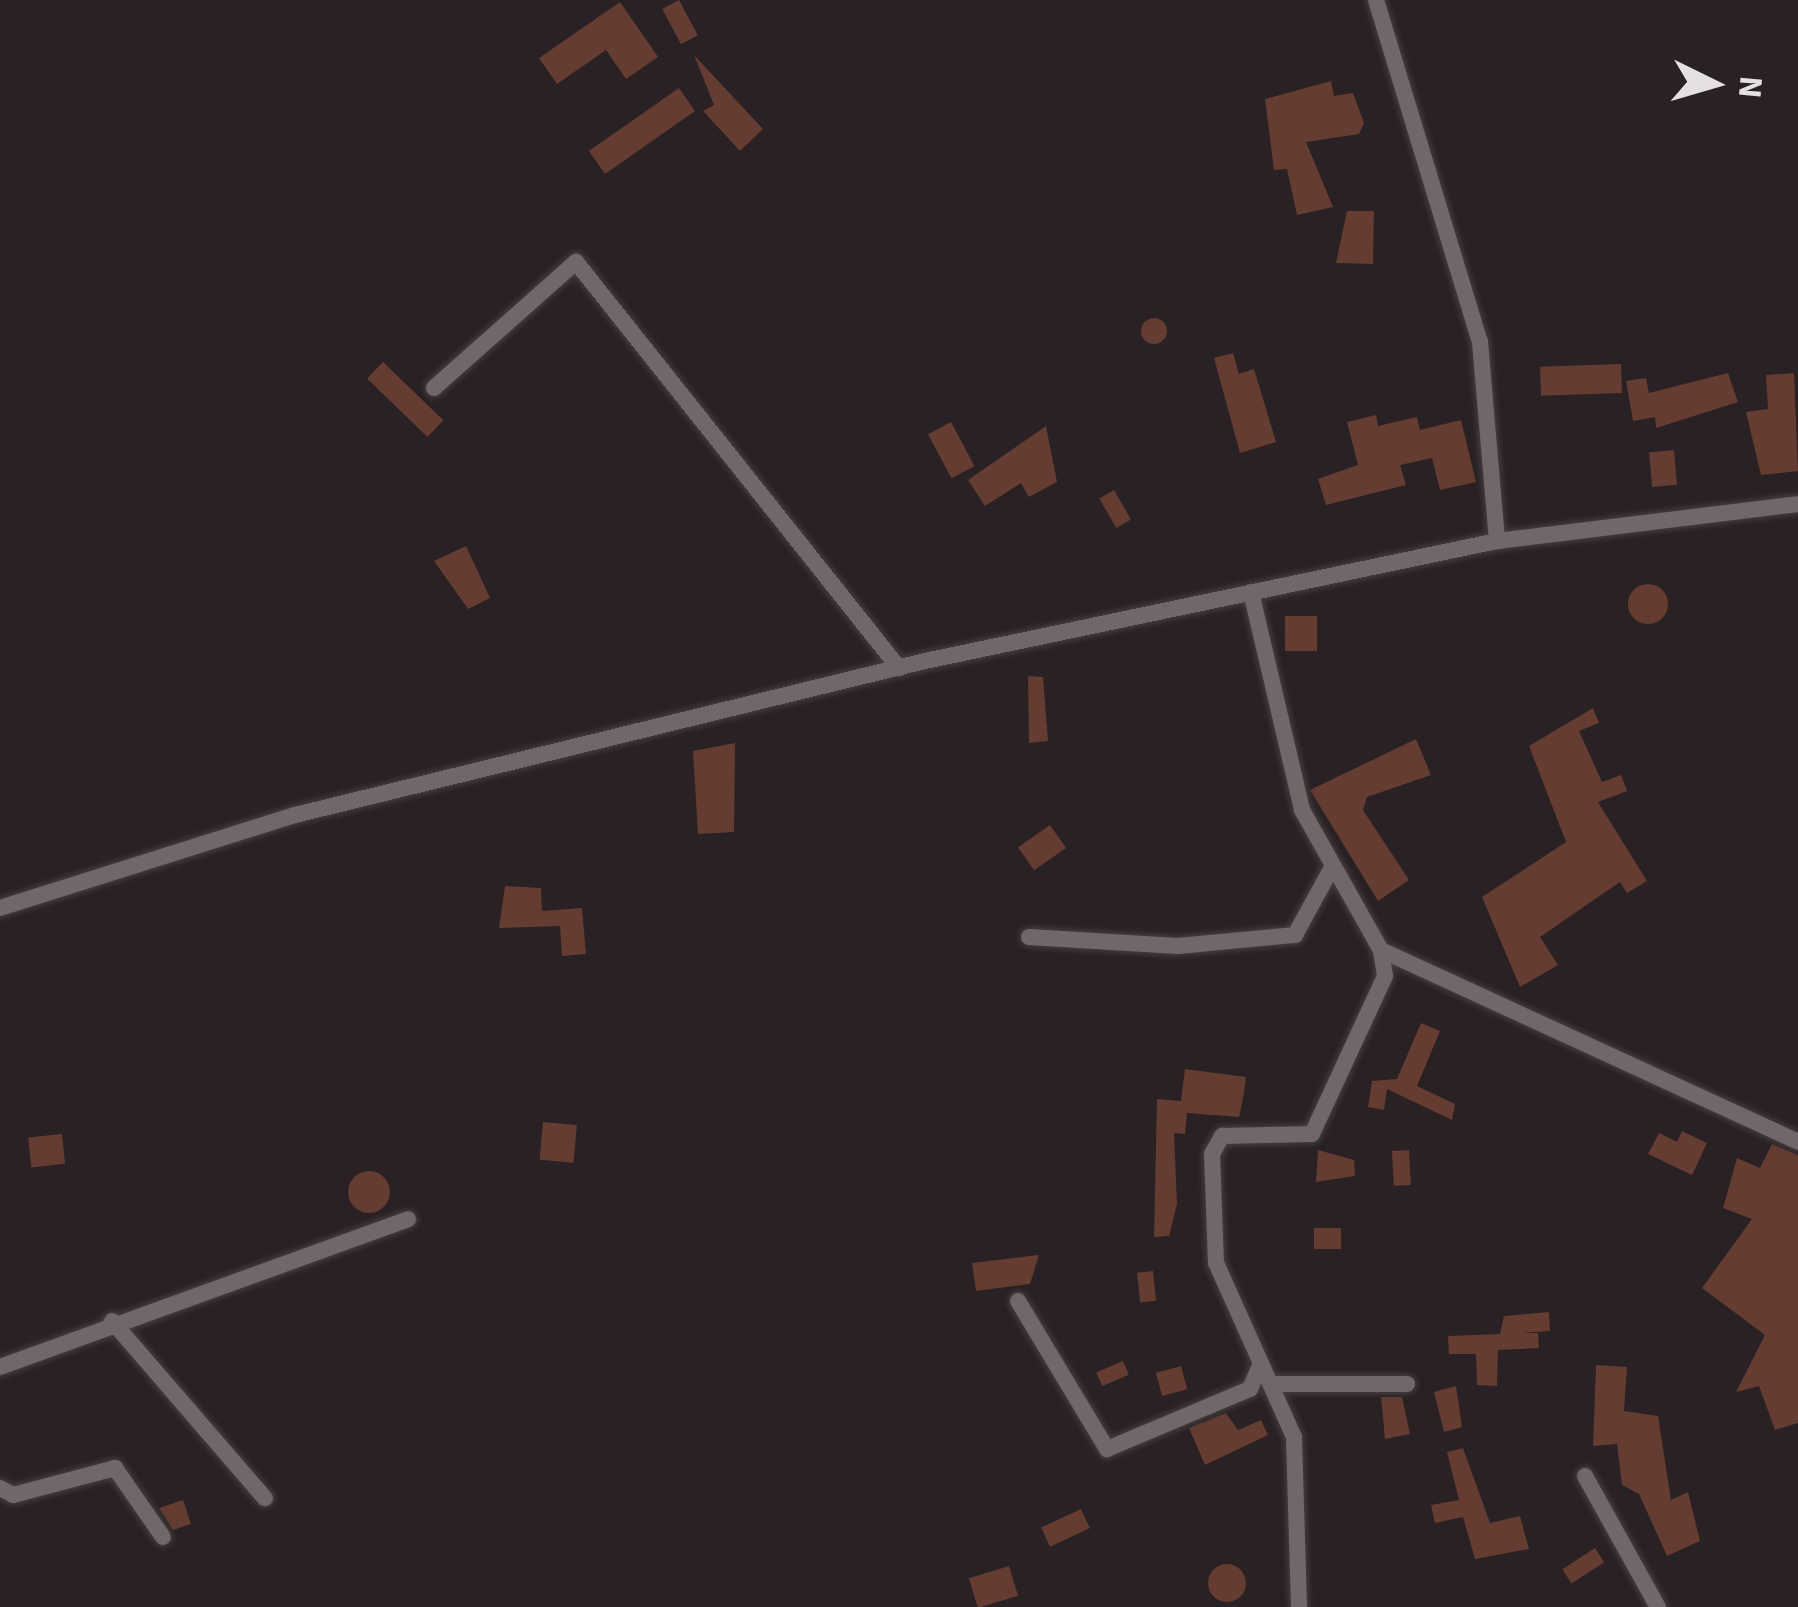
<!DOCTYPE html>
<html>
<head>
<meta charset="utf-8">
<style>
  body { margin:0 }
  #map { position:relative; width:1798px; height:1607px; overflow:hidden; background:#292123; font-family:"Source Sans 3",sans-serif }
  div>[style] { position:absolute }
  .building>* { inset:0; background:#643c31; transform-origin:0 0 }
  .round { border-radius:50% }
  .roads { filter:drop-shadow(0 0 3px #453e3f) drop-shadow(0 0 3px #453e3f) }
  .minor>* { height:16px; margin:-8px; padding:0 8px; transform-origin:8px; border-radius:8px; background:#716769 }
  span { translate:-50% -50%; white-space:nowrap; text-align:center; line-height:1.15; -webkit-text-stroke:10px #292123; paint-order:stroke }
  .north { position:absolute; left:1654px; top:24px; width:120px; height:120px; -webkit-text-stroke:9px #292123; paint-order:stroke; rotate:95deg; font-size:33px; font-weight:700; line-height:48px; text-align:center; color:#e5e0e1 }
  .north::after { content:''; display:block; margin:auto; width:42px; height:54px; background:#e5e0e1; clip-path:polygon(50% 0,100% 100%,50% 72%,0 100%) }
</style>
</head>
<body>
<div id="map">
  <div class="building">
    <div style="left:679px;top:0;width:40px;height:19px;rotate:62deg"></div>
    <div style="clip-path:polygon(620px 2px,658px 57px,626px 79px,606px 50px,557px 84px,539px 58px)"></div>
    <div style="clip-path:polygon(694px 55px,763px 129px,740px 151px,703px 111px,714px 105px)"></div>
    <div style="clip-path:polygon(1331px 81px,1334px 96px,1353px 93px,1364px 123px,1359px 134px,1306px 142px,1333px 207px,1297px 215px,1287px 169px,1274px 170px,1265px 99px)"></div>
    <div style="left:679px;top:88px;width:28px;height:110px;rotate:55deg"></div>
    <div style="clip-path:polygon(1347px 211px,1374px 211px,1373px 264px,1336px 263px)"></div>
    <div class="round" style="left:1141px;top:318px;width:26px;height:26px"></div>
    <div style="clip-path:polygon(1233px 353px,1239px 374px,1254px 369px,1276px 442px,1240px 453px,1214px 358px)"></div>
    <div style="left:383px;top:362px;width:84px;height:23px;rotate:44deg"></div>
    <div style="left:1621px;top:364px;width:29px;height:81px;rotate:88deg"></div>
    <div style="clip-path:polygon(1728px 373px,1738px 402px,1656px 428px,1655px 417px,1633px 421px,1626px 381px,1646px 378px,1649px 393px)"></div>
    <div style="clip-path:polygon(1794px 373px,1798px 471px,1761px 475px,1746px 412px,1768px 409px,1766px 375px)"></div>
    <div style="clip-path:polygon(1376px 415px,1378px 426px,1417px 417px,1420px 430px,1461px 420px,1476px 482px,1440px 490px,1432px 458px,1400px 465px,1406px 485px,1326px 505px,1318px 479px,1358px 465px,1347px 422px)"></div>
    <div style="left:951px;top:422px;width:50px;height:26px;rotate:62deg"></div>
    <div style="clip-path:polygon(1046px 426px,1057px 482px,1029px 497px,1021px 483px,985px 506px,968px 480px)"></div>
    <div style="left:1674px;top:450px;width:35px;height:25px;rotate:85deg"></div>
    <div style="left:1114px;top:490px;width:34px;height:17px;rotate:60deg"></div>
    <div style="clip-path:polygon(466px 546px,490px 598px,468px 609px,434px 561px)"></div>
    <div class="round" style="left:1628px;top:584px;width:40px;height:40px"></div>
    <div style="left:1285px;top:616px;width:32px;height:35px"></div>
    <div style="clip-path:polygon(1028px 676px,1043px 677px,1048px 741px,1029px 743px)"></div>
    <div style="clip-path:polygon(1593px 708px,1599px 723px,1579px 731px,1602px 782px,1621px 775px,1627px 791px,1598px 802px,1647px 881px,1627px 893px,1620px 882px,1540px 937px,1558px 965px,1520px 987px,1482px 897px,1566px 842px,1529px 746px)"></div>
    <div style="clip-path:polygon(1416px 739px,1431px 775px,1367px 797px,1363px 810px,1409px 880px,1378px 901px,1310px 790px)"></div>
    <div style="clip-path:polygon(735px 743px,734px 832px,698px 834px,693px 751px)"></div>
    <div style="left:1050px;top:825px;width:28px;height:39px;rotate:55deg"></div>
    <div style="clip-path:polygon(505px 886px,541px 888px,542px 911px,582px 908px,586px 954px,562px 956px,560px 926px,499px 928px)"></div>
    <div style="clip-path:polygon(1421px 1023px,1440px 1031px,1417px 1086px,1455px 1104px,1452px 1120px,1387px 1089px,1384px 1110px,1368px 1107px,1372px 1081px,1397px 1079px)"></div>
    <div style="clip-path:polygon(1185px 1069px,1246px 1077px,1244px 1093px,1239px 1117px,1187px 1113px,1185px 1134px,1174px 1133px,1177px 1204px,1169px 1236px,1154px 1237px,1157px 1099px,1181px 1101px)"></div>
    <div style="left:543px;top:1122px;width:34px;height:38px;rotate:5deg"></div>
    <div style="clip-path:polygon(1682px 1131px,1707px 1143px,1692px 1175px,1648px 1154px,1659px 1133px,1677px 1142px)"></div>
    <div style="left:62px;top:1134px;width:30px;height:34px;rotate:84deg"></div>
    <div style="clip-path:polygon(1772px 1144px,1798px 1155px,1798px 1423px,1775px 1430px,1759px 1386px,1736px 1392px,1765px 1335px,1702px 1288px,1752px 1219px,1723px 1208px,1737px 1158px,1760px 1168px)"></div>
    <div style="clip-path:polygon(1318px 1150px,1354px 1160px,1355px 1176px,1316px 1182px)"></div>
    <div style="left:1409px;top:1150px;width:35px;height:17px;rotate:87deg"></div>
    <div class="round" style="left:348px;top:1171px;width:42px;height:42px"></div>
    <div style="left:1341px;top:1228px;width:21px;height:27px;rotate:90deg"></div>
    <div style="clip-path:polygon(1039px 1255px,1030px 1284px,976px 1291px,972px 1263px)"></div>
    <div style="left:1153px;top:1271px;width:30px;height:16px;rotate:84deg"></div>
    <div style="clip-path:polygon(1549px 1312px,1550px 1331px,1522px 1333px,1538px 1333px,1539px 1348px,1498px 1350px,1497px 1386px,1477px 1385px,1476px 1354px,1449px 1354px,1448px 1336px,1500px 1334px,1504px 1316px)"></div>
    <div style="left:1123px;top:1361px;width:15px;height:29px;rotate:67deg"></div>
    <div style="clip-path:polygon(1596px 1365px,1627px 1367px,1624px 1411px,1658px 1416px,1671px 1500px,1688px 1492px,1700px 1541px,1667px 1556px,1639px 1494px,1622px 1485px,1617px 1444px,1593px 1446px)"></div>
    <div style="left:1181px;top:1366px;width:24px;height:26px;rotate:75deg"></div>
    <div style="clip-path:polygon(1456px 1386px,1462px 1427px,1444px 1432px,1434px 1392px)"></div>
    <div style="clip-path:polygon(1381px 1397px,1402px 1397px,1410px 1434px,1385px 1439px)"></div>
    <div style="clip-path:polygon(1226px 1413px,1238px 1430px,1261px 1420px,1268px 1435px,1205px 1465px,1189px 1428px)"></div>
    <div style="clip-path:polygon(1463px 1448px,1490px 1523px,1520px 1516px,1529px 1549px,1475px 1559px,1463px 1517px,1435px 1523px,1431px 1505px,1459px 1500px,1447px 1452px)"></div>
    <div style="clip-path:polygon(183px 1500px,191px 1524px,173px 1530px,159px 1508px)"></div>
    <div style="left:1081px;top:1509px;width:21px;height:44px;rotate:65deg"></div>
    <div style="left:1595px;top:1548px;width:17px;height:39px;rotate:57deg"></div>
    <div class="round" style="left:1208px;top:1564px;width:38px;height:38px"></div>
    <div style="left:1009px;top:1566px;width:31px;height:42px;rotate:73deg"></div>
  </div>
  <div class="roads">
    <div class="minor">
      <div style="left:1376px;top:0;width:357px;rotate:73.1deg"></div>
      <div style="left:1480px;top:342px;width:200px;rotate:85.1deg"></div>
      <div style="left:434px;top:388px;width:190px;rotate:-41.6deg"></div>
      <div style="left:576px;top:262px;width:519px;rotate:51.5deg"></div>
      <div style="left:1251px;top:592px;width:224px;rotate:76.8deg"></div>
      <div style="left:1302px;top:810px;width:161px;rotate:60.6deg"></div>
      <div style="left:0;top:908px;width:309px;rotate:-17.5deg"></div>
      <div style="left:295px;top:815px;width:649px;rotate:-13.74deg"></div>
      <div style="left:925px;top:661px;width:584px;rotate:-11.85deg"></div>
      <div style="left:1497px;top:541px;width:303px;rotate:-7deg"></div>
      <div style="left:1029px;top:937px;width:149px;rotate:3.5deg"></div>
      <div style="left:1178px;top:946px;width:118px;rotate:-5.4deg"></div>
      <div style="left:1295px;top:935px;width:73px;rotate:-61.3deg"></div>
      <div style="left:1018px;top:1301px;width:173px;rotate:59deg"></div>
      <div style="left:1107px;top:1449px;width:155px;rotate:-22.8deg"></div>
      <div style="left:1250px;top:1389px;width:26px;rotate:-67deg"></div>
      <div style="left:112px;top:1321px;width:234px;rotate:49.2deg"></div>
      <div style="left:0;top:1367px;width:434px;rotate:-19.9deg"></div>
      <div style="left:1274px;top:1384px;width:133px"></div>
      <div style="left:1585px;top:1476px;width:150px;rotate:60.9deg"></div>
      <div style="left:0;top:1488px;width:15px;rotate:28deg"></div>
      <div style="left:13px;top:1495px;width:106px;rotate:-14.8deg"></div>
      <div style="left:115px;top:1468px;width:84px;rotate:55.2deg"></div>
      <div style="left:1299px;top:1607px;width:170px;rotate:-91.7deg"></div>
      <div style="left:1294px;top:1437px;width:191px;rotate:-114.1deg"></div>
      <div style="left:1216px;top:1263px;width:109px;rotate:-92.1deg"></div>
      <div style="left:1212px;top:1154px;width:21px;rotate:-61deg"></div>
      <div style="left:1222px;top:1136px;width:90px;rotate:-1.3deg"></div>
      <div style="left:1312px;top:1134px;width:174px;rotate:-65.2deg"></div>
      <div style="left:1385px;top:976px;width:26px;rotate:-99deg"></div>
      <div style="left:1381px;top:950px;width:459px;rotate:24.7deg"></div>
    </div>
  </div>
  <div class="north">N</div>
</div>
</body>
</html>
